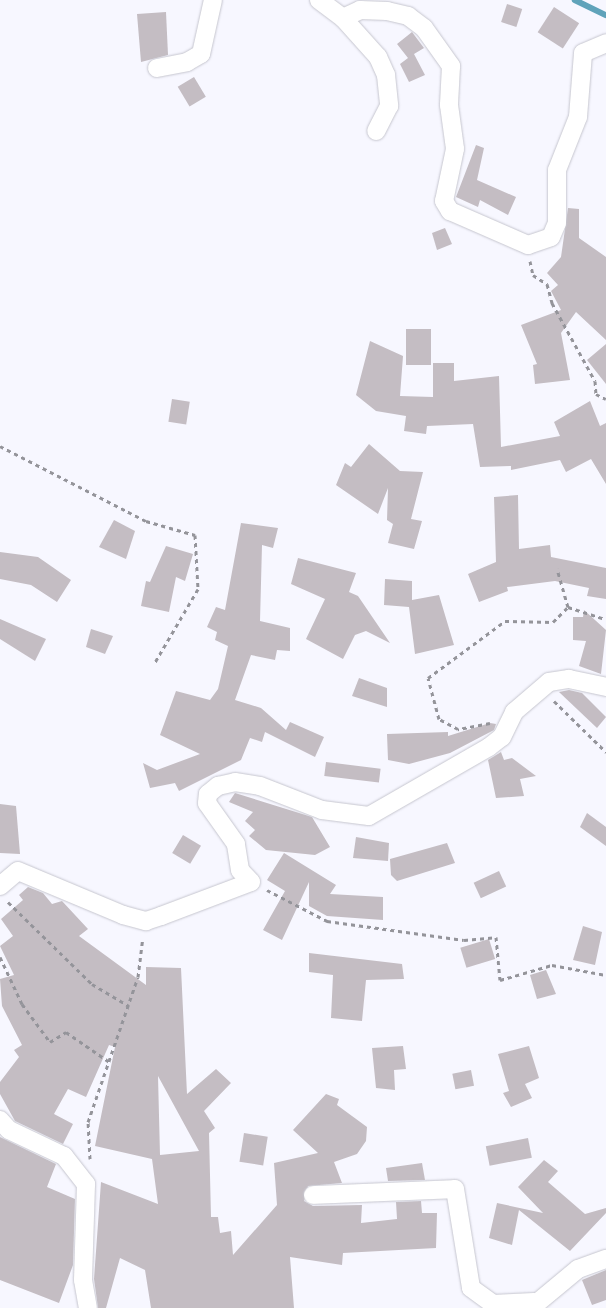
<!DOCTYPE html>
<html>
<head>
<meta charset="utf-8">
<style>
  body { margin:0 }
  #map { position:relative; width:606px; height:1308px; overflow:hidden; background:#f7f7ff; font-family:Jost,sans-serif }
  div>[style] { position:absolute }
  .stream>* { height:5.5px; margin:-2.75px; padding:0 2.75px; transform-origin:2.75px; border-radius:2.75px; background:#60a3ba }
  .building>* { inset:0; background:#c4bdc3; transform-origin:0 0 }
  .path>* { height:3px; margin-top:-1.5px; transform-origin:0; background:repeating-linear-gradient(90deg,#94949a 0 4px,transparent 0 8px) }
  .roads { filter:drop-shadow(0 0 1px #c6c6cf) drop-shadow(0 0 1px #c6c6cf) }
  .minor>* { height:18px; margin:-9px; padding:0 9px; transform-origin:9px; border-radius:9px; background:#fff }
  span { translate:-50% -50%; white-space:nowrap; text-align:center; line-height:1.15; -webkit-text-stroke:4px #fff; paint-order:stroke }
</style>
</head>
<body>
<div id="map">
  <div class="stream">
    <div style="left:575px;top:0;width:34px;rotate:26deg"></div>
  </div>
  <div class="building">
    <div style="left:507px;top:4px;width:16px;height:19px;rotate:18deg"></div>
    <div style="left:554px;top:7px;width:30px;height:30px;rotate:33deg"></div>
    <div style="clip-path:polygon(166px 12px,168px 55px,141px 62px,137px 14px)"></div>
    <div style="clip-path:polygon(412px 32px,424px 48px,414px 54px,425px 75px,409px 82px,400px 64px,408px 58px,397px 44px)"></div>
    <div style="left:194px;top:77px;width:23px;height:19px;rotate:59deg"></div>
    <div style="clip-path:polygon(476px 145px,484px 148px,477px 180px,516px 197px,508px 215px,480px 200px,478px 207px,456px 197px)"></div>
    <div style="clip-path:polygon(568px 208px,579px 209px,579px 238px,606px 257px,606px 340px,576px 312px,561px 333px,570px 380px,535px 384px,533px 365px,537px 364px,521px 325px,561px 310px,551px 291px,558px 285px,547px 273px,561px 257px)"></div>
    <div style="clip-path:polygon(445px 228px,452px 244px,437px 250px,432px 233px)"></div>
    <div style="left:406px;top:329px;width:25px;height:36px"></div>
    <div style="clip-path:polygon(370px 341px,403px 356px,400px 396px,433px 397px,433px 363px,454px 363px,454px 381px,499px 376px,501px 447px,560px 436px,554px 422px,590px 401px,600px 426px,606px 423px,606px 484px,591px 459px,566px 472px,560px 460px,511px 470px,511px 466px,480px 467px,473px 424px,427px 426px,426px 434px,404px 431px,406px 416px,376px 411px,356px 395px)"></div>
    <div style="clip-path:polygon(606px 344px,606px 384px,587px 360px)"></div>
    <div style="left:172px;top:399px;width:18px;height:23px;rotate:9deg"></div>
    <div style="clip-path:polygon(369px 444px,400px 471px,423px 472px,411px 519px,422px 521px,414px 549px,388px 543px,393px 524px,387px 520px,388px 488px,378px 514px,336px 485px,345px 463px,351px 467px)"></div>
    <div style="clip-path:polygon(518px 495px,519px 549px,550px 545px,551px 557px,606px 568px,606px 599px,587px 596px,589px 588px,555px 581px,507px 587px,508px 591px,479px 602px,468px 574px,496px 562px,494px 497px)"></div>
    <div style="clip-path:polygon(114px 520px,135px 531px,126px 559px,99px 547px)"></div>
    <div style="clip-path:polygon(241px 523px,278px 528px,273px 548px,262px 545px,260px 621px,290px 628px,290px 651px,277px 650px,275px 660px,251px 655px,235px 700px,261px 708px,286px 730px,290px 722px,324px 737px,315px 757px,265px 732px,262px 742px,250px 738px,241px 760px,179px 791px,175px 783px,150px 788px,143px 763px,157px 770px,200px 754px,160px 735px,176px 691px,210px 700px,218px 689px,228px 646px,215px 640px,217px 632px,207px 627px,216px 607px,225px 610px)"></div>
    <div style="clip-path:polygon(166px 546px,193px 554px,185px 581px,176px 577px,169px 612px,141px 606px,146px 581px,150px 582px)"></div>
    <div style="clip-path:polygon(0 552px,38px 557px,71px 580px,57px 602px,31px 585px,0 579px)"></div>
    <div style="clip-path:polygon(298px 558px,356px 573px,349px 592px,358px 596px,390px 643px,366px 631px,355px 635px,343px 659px,306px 639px,325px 599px,291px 584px)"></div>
    <div style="clip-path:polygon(385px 579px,412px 581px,412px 600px,439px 595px,454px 645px,415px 654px,409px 607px,384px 605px)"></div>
    <div style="clip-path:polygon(584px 610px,606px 630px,601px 674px,579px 666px,586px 641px,573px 640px,573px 617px,583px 617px)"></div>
    <div style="clip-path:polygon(0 619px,46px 639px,35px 661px,0 639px)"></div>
    <div style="clip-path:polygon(91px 629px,113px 636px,105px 654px,86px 647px)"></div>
    <div style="clip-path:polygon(359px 678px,387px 688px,387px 707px,352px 696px)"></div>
    <div style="clip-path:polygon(569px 690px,582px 693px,606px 717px,597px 728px,559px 692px)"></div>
    <div style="clip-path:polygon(490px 723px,496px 724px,494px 730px,450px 753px,409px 764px,388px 760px,387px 734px,448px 732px,448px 736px)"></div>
    <div style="clip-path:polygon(501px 752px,504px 760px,512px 758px,536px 776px,520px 779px,524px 796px,496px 798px,488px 760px)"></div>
    <div style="left:326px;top:762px;width:55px;height:14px;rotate:7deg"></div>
    <div style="clip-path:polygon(235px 793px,312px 817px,330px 847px,315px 855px,266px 850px,249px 836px,255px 830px,245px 821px,253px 812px,229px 802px)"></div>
    <div style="clip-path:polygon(0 804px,16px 806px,20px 854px,0 853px)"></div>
    <div style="clip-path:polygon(587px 813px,606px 827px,606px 846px,580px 827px)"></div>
    <div style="left:183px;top:835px;width:21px;height:21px;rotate:31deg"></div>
    <div style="clip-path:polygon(356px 837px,389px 843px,388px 861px,353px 858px)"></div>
    <div style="clip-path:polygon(447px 843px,455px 863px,397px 881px,391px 875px,390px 859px)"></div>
    <div style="clip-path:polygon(284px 853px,336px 885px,330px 894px,383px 897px,383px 920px,327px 916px,309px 906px,309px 882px,282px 940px,263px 930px,285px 891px,267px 880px)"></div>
    <div style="left:499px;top:871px;width:17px;height:28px;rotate:65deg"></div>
    <div style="clip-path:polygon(evenodd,28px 887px,43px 893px,52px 904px,62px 901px,88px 929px,79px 936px,146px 985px,146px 967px,181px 968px,187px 1094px,216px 1069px,231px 1083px,204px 1111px,215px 1128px,209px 1133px,211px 1217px,218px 1217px,220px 1233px,231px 1231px,233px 1255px,277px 1205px,274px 1163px,318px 1153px,293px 1130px,326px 1094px,339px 1099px,337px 1105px,367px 1127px,366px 1141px,357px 1154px,334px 1162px,342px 1183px,308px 1186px,304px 1201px,313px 1206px,362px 1205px,361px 1223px,397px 1219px,396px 1202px,421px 1201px,422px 1213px,437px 1213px,436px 1248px,343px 1253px,342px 1265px,290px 1257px,294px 1308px,151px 1308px,145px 1270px,120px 1258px,106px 1308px,98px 1308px,94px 1279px,101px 1182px,158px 1204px,152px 1159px,95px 1146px,115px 1047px,109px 1045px,86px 1097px,68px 1089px,54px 1114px,73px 1124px,63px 1144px,15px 1121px,0 1094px,0 1082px,19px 1057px,14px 1050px,22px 1045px,2px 1006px,0 979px,14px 975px,0 946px,13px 936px,1px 919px,23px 900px,19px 895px,28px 887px,158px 1076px,188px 1131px,199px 1151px,160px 1155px,158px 1076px)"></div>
    <div style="clip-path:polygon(583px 926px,602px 932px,595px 965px,573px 960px)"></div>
    <div style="left:489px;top:939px;width:21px;height:30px;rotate:73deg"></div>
    <div style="clip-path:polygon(309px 953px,402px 964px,404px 979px,366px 980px,362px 1021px,331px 1018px,333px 975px,309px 972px)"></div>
    <div style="clip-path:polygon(546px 970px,556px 994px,537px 999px,530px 975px)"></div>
    <div style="clip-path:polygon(403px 1046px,406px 1069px,394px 1070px,395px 1090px,376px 1088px,372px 1048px)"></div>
    <div style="clip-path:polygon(529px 1046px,539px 1078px,525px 1084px,532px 1098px,511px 1107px,503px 1093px,509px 1091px,498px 1054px)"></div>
    <div style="left:471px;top:1070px;width:16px;height:19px;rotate:79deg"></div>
    <div style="left:244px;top:1133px;width:24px;height:29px;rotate:9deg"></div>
    <div style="clip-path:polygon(0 1137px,56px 1164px,47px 1187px,75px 1199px,73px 1265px,59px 1303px,0 1280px)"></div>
    <div style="left:528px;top:1138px;width:20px;height:43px;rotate:79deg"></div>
    <div style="clip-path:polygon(544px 1160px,558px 1171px,548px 1182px,585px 1214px,606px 1208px,606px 1213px,570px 1251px,519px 1210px,512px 1245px,489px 1238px,497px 1203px,543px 1213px,518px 1187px)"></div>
    <div style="clip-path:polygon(422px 1163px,425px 1180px,388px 1181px,386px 1168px)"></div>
    <div style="clip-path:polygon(606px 1270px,606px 1300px,592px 1305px,582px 1280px)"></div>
  </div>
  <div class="path">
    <div style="left:530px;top:261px;width:14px;rotate:78deg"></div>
    <div style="left:533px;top:275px;width:17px;rotate:33deg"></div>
    <div style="left:547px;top:284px;width:20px;rotate:75deg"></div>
    <div style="left:552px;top:303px;width:89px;rotate:61.1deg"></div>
    <div style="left:595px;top:381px;width:13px;rotate:86deg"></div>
    <div style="left:596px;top:394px;width:11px;rotate:27deg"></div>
    <div style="left:0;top:446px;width:164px;rotate:27.2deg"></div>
    <div style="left:146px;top:521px;width:51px;rotate:15.9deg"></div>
    <div style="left:195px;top:535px;width:54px;rotate:86.8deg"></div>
    <div style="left:198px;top:589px;width:87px;rotate:120.4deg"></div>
    <div style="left:568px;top:607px;width:40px;rotate:18deg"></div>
    <div style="left:554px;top:701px;width:73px;rotate:44.4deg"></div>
    <div style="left:490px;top:723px;width:33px;rotate:169deg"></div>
    <div style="left:458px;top:729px;width:21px;rotate:-152deg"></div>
    <div style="left:439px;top:719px;width:42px;rotate:-105deg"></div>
    <div style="left:428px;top:678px;width:96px;rotate:-36.5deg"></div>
    <div style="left:505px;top:621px;width:48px;rotate:1.2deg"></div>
    <div style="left:553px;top:622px;width:21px;rotate:-45deg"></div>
    <div style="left:568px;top:607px;width:40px;rotate:-106deg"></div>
    <div style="left:267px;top:890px;width:68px;rotate:27.3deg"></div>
    <div style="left:327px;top:921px;width:138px;rotate:7.9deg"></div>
    <div style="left:464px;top:940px;width:32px;rotate:-5deg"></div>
    <div style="left:496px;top:937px;width:43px;rotate:84.7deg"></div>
    <div style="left:500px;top:980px;width:54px;rotate:-16.1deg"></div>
    <div style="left:552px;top:965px;width:55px;rotate:10.5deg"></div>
    <div style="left:8px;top:902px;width:117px;rotate:44.3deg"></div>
    <div style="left:92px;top:984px;width:43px;rotate:30.7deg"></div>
    <div style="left:0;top:957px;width:52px;rotate:64.9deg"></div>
    <div style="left:22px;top:1004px;width:47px;rotate:53.6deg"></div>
    <div style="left:50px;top:1042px;width:19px;rotate:-32deg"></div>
    <div style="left:66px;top:1032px;width:55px;rotate:34.6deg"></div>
    <div style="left:90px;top:1159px;width:37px;rotate:-93deg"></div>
    <div style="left:88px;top:1122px;width:153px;rotate:-71deg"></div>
    <div style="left:138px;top:977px;width:38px;rotate:-83deg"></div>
  </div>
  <div class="roads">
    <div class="minor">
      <div style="left:319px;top:0;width:30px;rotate:37deg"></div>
      <div style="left:343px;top:18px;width:19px;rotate:-25deg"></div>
      <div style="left:360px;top:10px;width:27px;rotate:2deg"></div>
      <div style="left:387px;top:11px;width:22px;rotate:13deg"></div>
      <div style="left:408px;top:16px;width:20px;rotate:37deg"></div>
      <div style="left:424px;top:28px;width:47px;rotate:54.6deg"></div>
      <div style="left:451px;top:66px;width:39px;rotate:93deg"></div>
      <div style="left:449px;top:105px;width:44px;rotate:82.2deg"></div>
      <div style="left:455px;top:149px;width:53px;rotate:101.9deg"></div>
      <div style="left:444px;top:201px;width:12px;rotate:59deg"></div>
      <div style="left:450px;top:211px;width:85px;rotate:23.6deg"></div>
      <div style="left:528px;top:245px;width:24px;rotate:-19deg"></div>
      <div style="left:551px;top:237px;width:15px;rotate:-67deg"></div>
      <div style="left:557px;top:223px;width:53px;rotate:-90deg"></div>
      <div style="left:557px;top:170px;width:57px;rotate:-68.4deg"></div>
      <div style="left:578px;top:117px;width:64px;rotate:-85.5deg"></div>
      <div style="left:583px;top:53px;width:25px;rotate:-23deg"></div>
      <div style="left:343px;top:18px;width:52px;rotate:48.1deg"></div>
      <div style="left:378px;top:57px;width:20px;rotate:66deg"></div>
      <div style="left:386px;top:75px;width:31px;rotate:84deg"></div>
      <div style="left:389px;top:106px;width:28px;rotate:117deg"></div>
      <div style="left:157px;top:68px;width:31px;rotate:-11deg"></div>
      <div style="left:187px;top:62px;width:16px;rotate:-30deg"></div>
      <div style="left:201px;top:54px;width:55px;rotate:-77.5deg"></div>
      <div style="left:0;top:886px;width:23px;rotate:-40deg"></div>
      <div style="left:18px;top:871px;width:114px;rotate:22.7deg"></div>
      <div style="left:123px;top:915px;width:24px;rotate:15deg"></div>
      <div style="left:146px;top:921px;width:16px;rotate:-18deg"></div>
      <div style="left:161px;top:916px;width:96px;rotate:-20.7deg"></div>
      <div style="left:251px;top:882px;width:16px;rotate:-133deg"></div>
      <div style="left:240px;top:870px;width:26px;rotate:-99deg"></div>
      <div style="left:236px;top:844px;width:50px;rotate:-125.3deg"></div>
      <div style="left:207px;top:803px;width:9px;rotate:-84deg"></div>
      <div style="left:208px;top:794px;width:13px;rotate:-39deg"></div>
      <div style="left:218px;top:786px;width:17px;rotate:-13deg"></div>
      <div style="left:235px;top:782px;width:25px;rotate:9deg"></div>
      <div style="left:260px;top:786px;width:66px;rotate:21.2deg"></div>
      <div style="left:322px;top:810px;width:47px;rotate:7.3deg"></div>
      <div style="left:369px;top:816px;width:138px;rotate:-29.9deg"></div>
      <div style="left:489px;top:747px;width:16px;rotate:-38deg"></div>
      <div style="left:502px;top:737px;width:28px;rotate:-64deg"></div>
      <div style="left:514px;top:712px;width:46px;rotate:-40.6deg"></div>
      <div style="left:549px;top:682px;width:20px;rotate:-9deg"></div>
      <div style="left:569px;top:679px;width:38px;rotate:12deg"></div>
      <div style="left:0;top:1120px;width:13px;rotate:48deg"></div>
      <div style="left:9px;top:1130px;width:61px;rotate:25.3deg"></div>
      <div style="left:64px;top:1156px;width:36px;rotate:52deg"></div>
      <div style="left:86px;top:1184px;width:96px;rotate:91.8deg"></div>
      <div style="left:83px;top:1280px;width:28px;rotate:80deg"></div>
      <div style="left:313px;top:1195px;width:142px;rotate:-2.4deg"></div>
      <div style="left:455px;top:1189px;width:100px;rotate:80.8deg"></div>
      <div style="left:471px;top:1288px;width:27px;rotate:36deg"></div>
      <div style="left:493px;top:1304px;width:41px;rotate:-2.8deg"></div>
      <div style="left:531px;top:1308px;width:61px;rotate:-39.7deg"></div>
      <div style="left:578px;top:1269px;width:30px;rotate:-20deg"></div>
    </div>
  </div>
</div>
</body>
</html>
